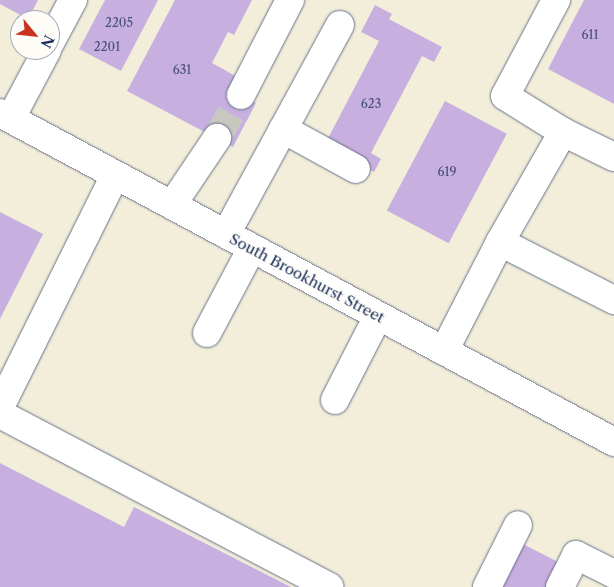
<!DOCTYPE html>
<html>
<head>
<meta charset="utf-8">
<style>
  body { margin:0 }
  #map { position:relative; width:614px; height:587px; overflow:hidden; background:#f3eeda; font-family:"Libre Caslon Text",serif }
  div>[style] { position:absolute }
  .building>* { inset:0; background:#c7afdf; transform-origin:0 0 }
  .minor-tunnel>* { height:28px; margin-top:-14px; transform-origin:0; background:repeating-linear-gradient(90deg,#c8c8c1 0 28px,transparent 0 42px) }
  .roads { filter:drop-shadow(0 0 1px #677289) drop-shadow(0 0 1px #677289) }
  .minor>* { height:28px; margin:-14px; padding:0 14px; transform-origin:14px; border-radius:14px; background:#fff }
  .major>* { height:28px; margin:-14px; padding:0 14px; transform-origin:14px; border-radius:14px; background:#fff }
  span { translate:-50% -50%; white-space:nowrap; text-align:center; line-height:1.15; -webkit-text-stroke:4px #fdfcf7; paint-order:stroke }
  .number-label { font-size:12px; color:#464f7e }
  .number-label span { -webkit-text-stroke-width:0 }
  .street-label { font-size:15px; color:#1b2f5e }
  .north { position:absolute; left:10px; top:10px; width:50px; height:50px; box-sizing:border-box; background:#fdfcf7; border:1px solid #a3aaba; border-radius:50%; rotate:118deg; font-size:14px; font-weight:700; line-height:20px; text-align:center; color:#1b2f5e }
  .north::after { content:''; display:block; margin:auto; width:18px; height:22px; background:#c8321e; clip-path:polygon(50% 0,100% 100%,50% 72%,0 100%) }
</style>
</head>
<body>
<div id="map">
  <div class="building">
    <div style="clip-path:polygon(0 0,38px 0,28px 19px,0 4px)"></div>
    <div style="clip-path:polygon(158px 0,121px 71px,79px 49px,105px 0)"></div>
    <div style="clip-path:polygon(175px 0,252px 0,234px 35px,228px 32px,212px 63px,239px 78px,232px 91px,256px 103px,233px 147px,127px 91px)"></div>
    <div style="clip-path:polygon(584px 0,614px 0,614px 104px,548px 69px)"></div>
    <div style="clip-path:polygon(375px 5px,392px 14px,389px 19px,442px 47px,434px 62px,422px 56px,371px 153px,381px 159px,374px 172px,324px 146px,379px 41px,361px 32px)"></div>
    <div style="left:445px;top:101px;width:70px;height:124px;rotate:28deg"></div>
    <div style="clip-path:polygon(0 212px,43px 234px,0 319px)"></div>
    <div style="clip-path:polygon(0 463px,124px 527px,134px 507px,291px 587px,0 587px)"></div>
    <div style="clip-path:polygon(523px 544px,560px 563px,548px 587px,495px 587px)"></div>
  </div>
  <div class="minor-tunnel">
    <div style="left:217px;top:138px;width:49px;rotate:-60.8deg"></div>
  </div>
  <div class="roads">
    <div class="minor">
      <div style="left:50px;top:43px;width:49px;rotate:-61.9deg"></div>
      <div style="left:241px;top:95px;width:107px;rotate:-62.7deg"></div>
      <div style="left:11px;top:118px;width:77px;rotate:-62.1deg"></div>
      <div style="left:283px;top:129px;width:83px;rotate:28.7deg"></div>
      <div style="left:563px;top:132px;width:57px;rotate:26.1deg"></div>
      <div style="left:172px;top:205px;width:81px;rotate:-56.1deg"></div>
      <div style="left:226px;top:234px;width:238px;rotate:-61.4deg"></div>
      <div style="left:500px;top:242px;width:127px;rotate:-60.2deg"></div>
      <div style="left:563px;top:132px;width:68px;rotate:-148.2deg"></div>
      <div style="left:505px;top:96px;width:109px;rotate:-62deg"></div>
      <div style="left:207px;top:333px;width:96px;rotate:-62.1deg"></div>
      <div style="left:444px;top:351px;width:123px;rotate:-62.8deg"></div>
      <div style="left:500px;top:242px;width:128px;rotate:27deg"></div>
      <div style="left:335px;top:400px;width:94px;rotate:-62.9deg"></div>
      <div style="left:0;top:407px;width:259px;rotate:-63.6deg"></div>
      <div style="left:0;top:414px;width:372px;rotate:27.7deg"></div>
      <div style="left:487px;top:587px;width:69px;rotate:-63.4deg"></div>
      <div style="left:560px;top:587px;width:36px;rotate:-63deg"></div>
      <div style="left:576px;top:555px;width:42px;rotate:26.6deg"></div>
    </div>
    <div class="major">
      <div style="left:0;top:113px;width:697px;rotate:28.18deg"></div>
    </div>
  </div>
  <div class="number-label">
    <span style="left:119px;top:23px">2205</span>
    <span style="left:590px;top:35px">611</span>
    <span style="left:107px;top:47px">2201</span>
    <span style="left:182px;top:70px">631</span>
    <span style="left:371px;top:104px">623</span>
    <span style="left:447px;top:172px">619</span>
  </div>
  <div class="street-label">
    <span style="left:307px;top:278px;rotate:28deg">South Brookhurst Street</span>
  </div>
  <div class="north">N</div>
</div>
</body>
</html>
